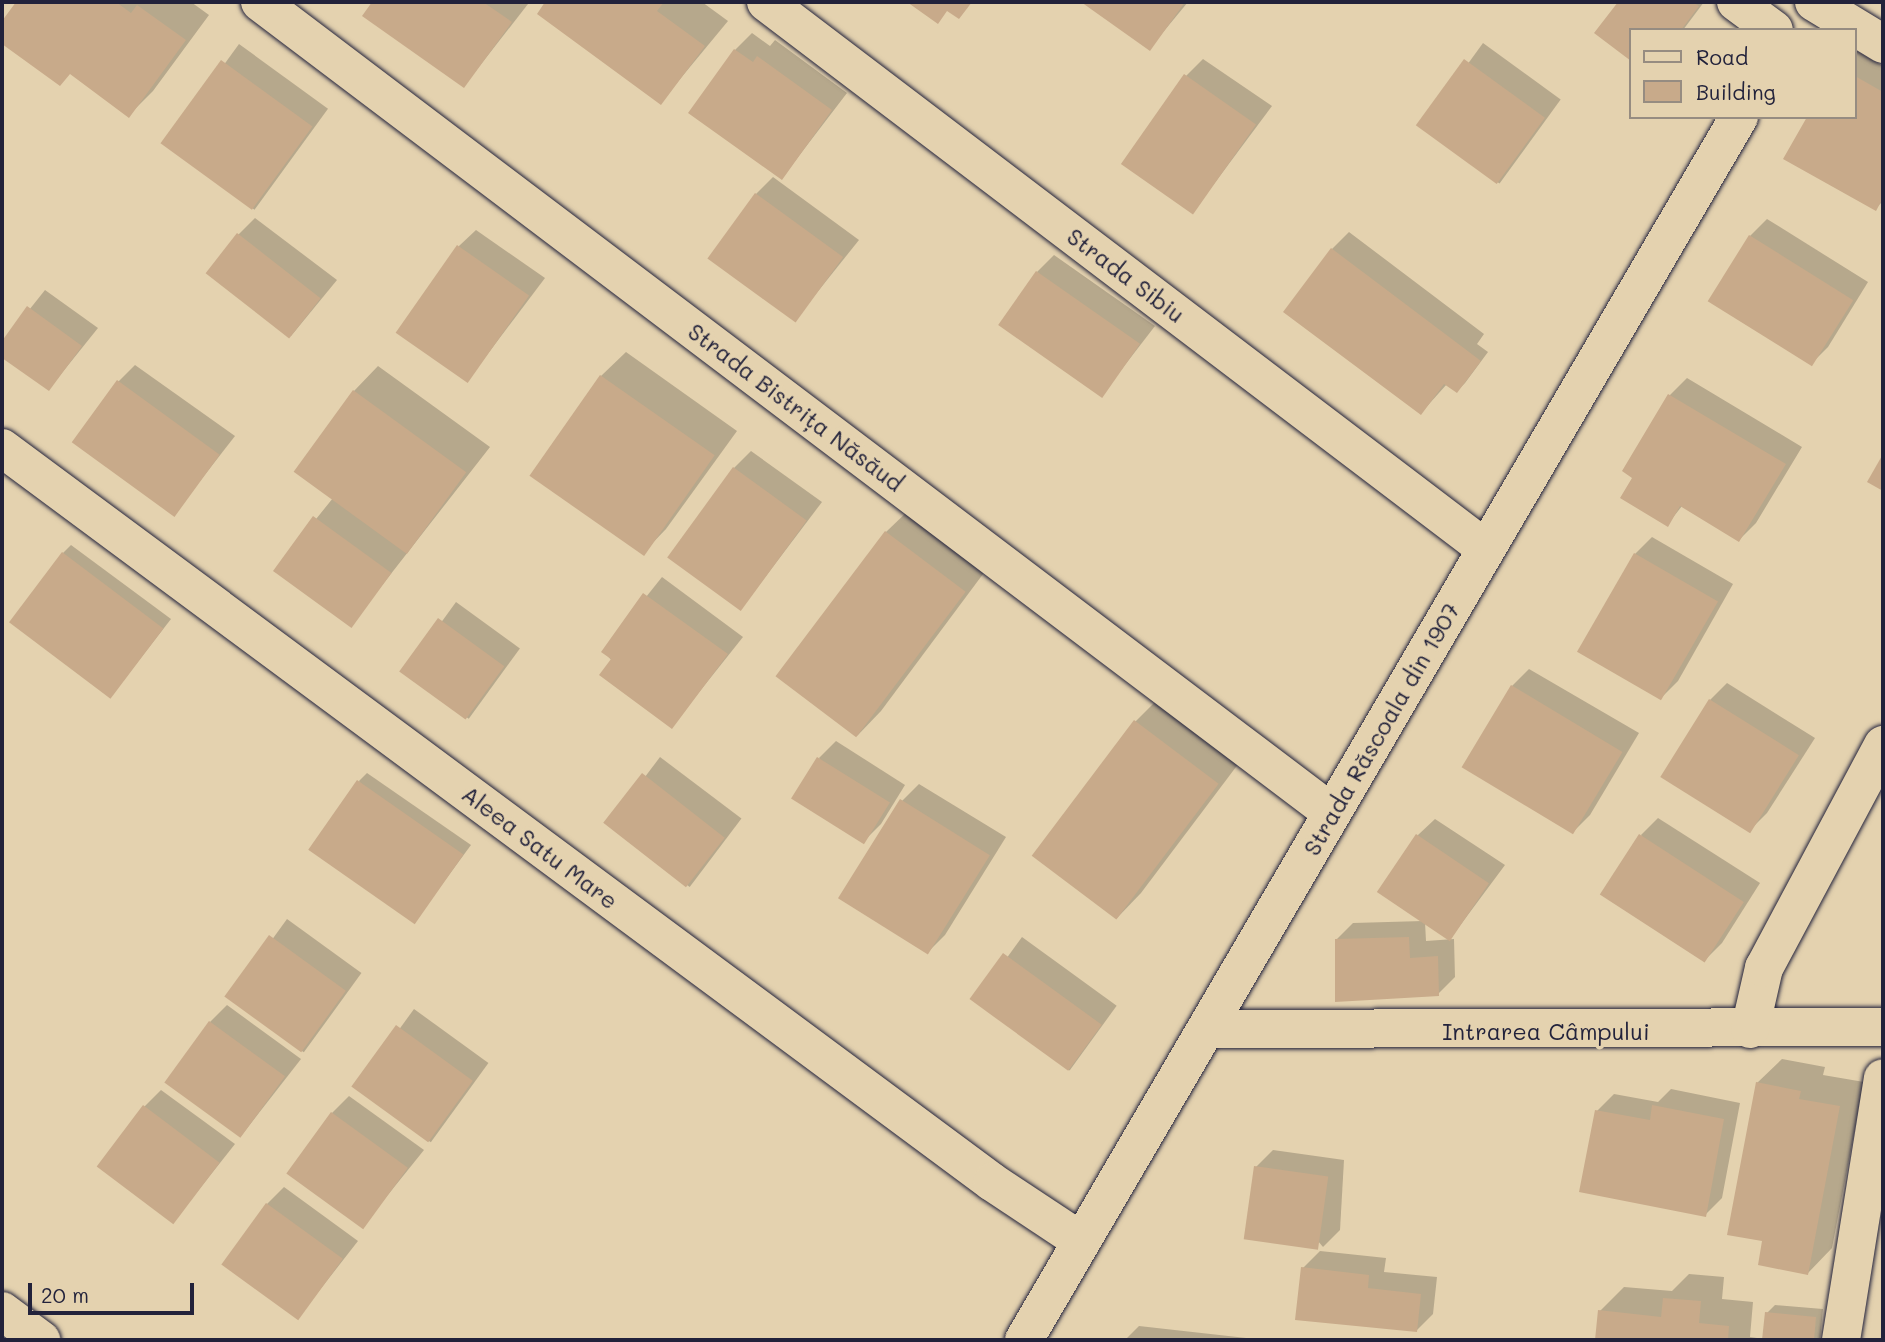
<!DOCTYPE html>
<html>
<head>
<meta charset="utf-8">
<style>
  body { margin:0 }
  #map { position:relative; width:1885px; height:1342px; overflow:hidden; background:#e4d2af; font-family:Mali,sans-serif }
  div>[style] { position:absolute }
  .shadow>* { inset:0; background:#0003; transform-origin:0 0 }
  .building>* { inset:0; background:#c8aa8a; transform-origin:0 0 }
  .roads { filter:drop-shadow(0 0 2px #22223b) drop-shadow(0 0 2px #22223b) }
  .street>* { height:38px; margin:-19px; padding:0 19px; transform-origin:19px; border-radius:19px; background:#e4d2af }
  span { translate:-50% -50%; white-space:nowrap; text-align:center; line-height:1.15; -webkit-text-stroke:7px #e4d2af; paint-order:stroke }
  .street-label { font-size:23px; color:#22223b }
  .frame { position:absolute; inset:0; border:4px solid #22223b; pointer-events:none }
  .legend { position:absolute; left:1629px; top:28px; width:228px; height:91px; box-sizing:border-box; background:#e4d2af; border:2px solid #968c81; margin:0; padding:9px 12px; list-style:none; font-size:21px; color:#22223b }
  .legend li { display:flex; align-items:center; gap:14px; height:35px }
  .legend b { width:35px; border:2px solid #968c81 }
  .scale { position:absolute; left:28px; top:1283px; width:166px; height:32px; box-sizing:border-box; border:4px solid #22223b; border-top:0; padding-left:9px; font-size:21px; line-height:24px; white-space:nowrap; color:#22223b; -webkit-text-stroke:5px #e4d2af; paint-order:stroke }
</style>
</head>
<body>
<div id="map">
  <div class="shadow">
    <div style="clip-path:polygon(18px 2px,191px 2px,209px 15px,153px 91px,129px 115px,71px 72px,60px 84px,2px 42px,2px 24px)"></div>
    <div style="clip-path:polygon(375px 2px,524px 2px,528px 4px,464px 86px,365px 15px)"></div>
    <div style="clip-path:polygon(546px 2px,702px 2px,728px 21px,661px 102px)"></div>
    <div style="clip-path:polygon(1084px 2px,1188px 2px,1150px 48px)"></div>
    <div style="clip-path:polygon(1620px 2px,1704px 2px,1683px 30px,1631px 30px,1631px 59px,1596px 33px)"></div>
    <div style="clip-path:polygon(752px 33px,770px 46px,775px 40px,847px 93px,782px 178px,735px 50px)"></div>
    <div style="left:1483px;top:43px;width:96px;height:104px;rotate:36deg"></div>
    <div style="left:239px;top:44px;width:110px;height:125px;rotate:36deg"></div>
    <div style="clip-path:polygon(1855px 50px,1883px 66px,1883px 201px,1875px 209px,1855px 117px)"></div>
    <div style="clip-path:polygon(1203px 59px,1272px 106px,1193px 212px,1186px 76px)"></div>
    <div style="clip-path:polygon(773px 177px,859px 240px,795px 320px,756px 194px)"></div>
    <div style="clip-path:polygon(255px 218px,337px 280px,291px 336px,238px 235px)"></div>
    <div style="clip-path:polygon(1767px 219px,1868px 282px,1828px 347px,1811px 364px,1750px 236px)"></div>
    <div style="clip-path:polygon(476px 230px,545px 278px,468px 380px,459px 246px)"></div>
    <div style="clip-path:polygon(1349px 232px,1484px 334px,1477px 344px,1488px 352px,1465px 383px,1457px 391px,1447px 384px,1421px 413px,1332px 249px)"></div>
    <div style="clip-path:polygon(1054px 255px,1155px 326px,1101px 396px,1037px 272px)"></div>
    <div style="clip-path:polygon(45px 290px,98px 328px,49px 389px,2px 355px,2px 344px)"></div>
    <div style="clip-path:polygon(626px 352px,737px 431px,666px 529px,642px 554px,601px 376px)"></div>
    <div style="clip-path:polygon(135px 365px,235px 436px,175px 513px,118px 382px)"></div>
    <div style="clip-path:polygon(378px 366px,490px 447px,351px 625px,275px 570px,333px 498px,354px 391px)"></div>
    <div style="clip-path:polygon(1687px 378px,1802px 447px,1756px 523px,1739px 540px,1682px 506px,1667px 525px,1670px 395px)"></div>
    <div style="clip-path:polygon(751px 451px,822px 502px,741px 609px,734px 468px)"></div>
    <div style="clip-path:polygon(911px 508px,989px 566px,881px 711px,857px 736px,886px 532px)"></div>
    <div style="clip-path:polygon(1652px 537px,1733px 584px,1678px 681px,1661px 698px,1635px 554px)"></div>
    <div style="clip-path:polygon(71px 545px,171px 619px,112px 695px,63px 553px)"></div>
    <div style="clip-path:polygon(662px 577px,743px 637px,672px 726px,603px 651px)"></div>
    <div style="left:456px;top:602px;width:79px;height:87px;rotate:36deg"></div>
    <div style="clip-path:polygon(1529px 669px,1639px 733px,1590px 815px,1573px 832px,1464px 767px,1512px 686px)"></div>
    <div style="clip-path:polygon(1727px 683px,1815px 738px,1767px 813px,1750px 830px,1710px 700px)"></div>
    <div style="clip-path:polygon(1160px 697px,1242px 759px,1141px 893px,1117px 918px,1135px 722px)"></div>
    <div style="clip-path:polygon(836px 741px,905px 785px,881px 824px,864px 841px,819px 758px)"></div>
    <div style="left:660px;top:757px;width:102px;height:86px;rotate:37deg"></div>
    <div style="clip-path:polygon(367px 773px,471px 845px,415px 921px,359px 781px)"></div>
    <div style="clip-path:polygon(919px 784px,1006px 837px,945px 935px,928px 952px,902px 801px)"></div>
    <div style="clip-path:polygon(1658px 818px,1760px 883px,1722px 943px,1705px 960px,1641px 835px)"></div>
    <div style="clip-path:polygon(1435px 819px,1505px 865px,1450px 939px,1425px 922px,1426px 941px,1454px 939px,1455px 977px,1438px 994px,1336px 940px,1353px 923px,1423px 921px,1418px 835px)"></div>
    <div style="left:287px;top:919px;width:92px;height:98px;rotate:36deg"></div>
    <div style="left:1022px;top:937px;width:117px;height:80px;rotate:36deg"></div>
    <div style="clip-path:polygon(227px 1005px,301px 1059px,241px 1136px,210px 1022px)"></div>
    <div style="left:414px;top:1009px;width:92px;height:98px;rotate:36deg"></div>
    <div style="clip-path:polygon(1782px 1059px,1825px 1067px,1823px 1075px,1864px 1082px,1832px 1248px,1808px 1273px,1764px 1240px,1757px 1083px)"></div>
    <div style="clip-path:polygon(1671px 1089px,1740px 1103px,1722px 1198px,1705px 1215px,1597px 1111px,1614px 1094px,1658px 1102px)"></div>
    <div style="clip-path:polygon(161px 1090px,235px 1144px,174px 1221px,144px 1107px)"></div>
    <div style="clip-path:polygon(349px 1096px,424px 1150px,362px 1227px,332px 1113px)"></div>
    <div style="clip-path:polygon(1273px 1150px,1344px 1160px,1340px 1230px,1323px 1247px,1256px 1167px)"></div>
    <div style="clip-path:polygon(284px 1187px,358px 1241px,297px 1319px,267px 1204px)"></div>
    <div style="clip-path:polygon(1320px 1251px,1386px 1258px,1384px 1272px,1437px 1277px,1433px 1314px,1416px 1331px,1303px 1268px)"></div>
    <div style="clip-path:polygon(1689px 1274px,1724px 1277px,1722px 1299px,1753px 1302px,1750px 1337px,1764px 1339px,1767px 1313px,1775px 1305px,1823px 1309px,1820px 1340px,1597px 1340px,1600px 1311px,1624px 1287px,1672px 1291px)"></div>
    <div style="clip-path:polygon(1139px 1326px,1264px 1340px,1125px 1340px)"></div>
  </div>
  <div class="building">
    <div style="clip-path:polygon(16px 2px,116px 2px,131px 13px,137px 5px,186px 40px,129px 118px,70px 74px,60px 86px,2px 44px,2px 21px)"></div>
    <div style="clip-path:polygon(372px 2px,483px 2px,512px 22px,464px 88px,362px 16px)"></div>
    <div style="clip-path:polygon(545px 2px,664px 2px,657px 11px,705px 46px,661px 105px,537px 14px)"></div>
    <div style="clip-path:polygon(907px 2px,972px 2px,959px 19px,947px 11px,938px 24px)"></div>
    <div style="clip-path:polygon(1081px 2px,1185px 2px,1150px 51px)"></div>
    <div style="clip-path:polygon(1618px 2px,1692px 2px,1699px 6px,1681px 30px,1631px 30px,1631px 61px,1594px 33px)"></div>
    <div style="clip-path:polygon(734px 49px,753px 62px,757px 56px,832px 110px,782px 180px,688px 113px)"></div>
    <div style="left:1464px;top:59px;width:100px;height:82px;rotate:36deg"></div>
    <div style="left:221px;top:60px;width:113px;height:103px;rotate:36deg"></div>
    <div style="left:1184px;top:74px;width:88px;height:110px;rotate:35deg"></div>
    <div style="clip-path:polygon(1855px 76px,1883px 92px,1883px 198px,1876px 211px,1783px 159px,1807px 117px,1855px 117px)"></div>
    <div style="left:755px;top:193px;width:109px;height:81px;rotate:36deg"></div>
    <div style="left:237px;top:233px;width:106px;height:51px;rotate:38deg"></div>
    <div style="left:1749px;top:235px;width:123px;height:78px;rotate:32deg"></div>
    <div style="left:457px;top:245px;width:88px;height:107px;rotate:35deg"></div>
    <div style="clip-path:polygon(1331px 248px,1481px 361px,1457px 393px,1444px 384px,1421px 415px,1283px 312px)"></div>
    <div style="left:1036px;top:271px;width:127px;height:66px;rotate:35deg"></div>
    <div style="clip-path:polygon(27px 306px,82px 346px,49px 391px,2px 358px,2px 341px)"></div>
    <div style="left:600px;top:375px;width:140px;height:123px;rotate:35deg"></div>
    <div style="left:117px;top:380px;width:127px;height:77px;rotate:36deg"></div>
    <div style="left:353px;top:390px;width:140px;height:101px;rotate:36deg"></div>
    <div style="clip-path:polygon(1668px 394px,1786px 464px,1739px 542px,1680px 506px,1668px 527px,1620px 498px,1632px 478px,1622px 471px)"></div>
    <div style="clip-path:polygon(1883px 454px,1883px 491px,1867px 482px)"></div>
    <div style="left:733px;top:467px;width:91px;height:112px;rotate:36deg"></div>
    <div style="left:313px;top:516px;width:97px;height:68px;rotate:36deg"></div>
    <div style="left:885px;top:531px;width:101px;height:182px;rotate:37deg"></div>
    <div style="left:62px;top:552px;width:127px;height:88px;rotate:37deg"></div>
    <div style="left:1634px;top:553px;width:97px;height:114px;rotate:30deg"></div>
    <div style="clip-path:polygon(643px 593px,728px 654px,672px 729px,599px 675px,611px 659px,601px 652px)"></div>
    <div style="left:438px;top:618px;width:82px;height:66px;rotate:36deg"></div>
    <div style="left:1511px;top:685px;width:130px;height:96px;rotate:31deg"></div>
    <div style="left:1709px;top:699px;width:106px;height:92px;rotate:32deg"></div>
    <div style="left:1134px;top:720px;width:106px;height:170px;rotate:37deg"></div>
    <div style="left:817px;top:757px;width:86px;height:49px;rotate:32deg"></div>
    <div style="left:642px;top:773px;width:105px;height:63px;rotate:38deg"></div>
    <div style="left:357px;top:780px;width:130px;height:85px;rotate:35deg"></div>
    <div style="left:900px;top:799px;width:106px;height:117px;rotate:32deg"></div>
    <div style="left:1416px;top:834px;width:88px;height:70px;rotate:34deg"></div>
    <div style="left:1639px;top:834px;width:125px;height:72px;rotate:33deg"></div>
    <div style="left:269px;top:935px;width:95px;height:76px;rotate:36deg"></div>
    <div style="clip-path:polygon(1409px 937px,1410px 958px,1438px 956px,1439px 996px,1335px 1002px,1335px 939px)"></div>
    <div style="left:1003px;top:953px;width:122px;height:57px;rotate:36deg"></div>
    <div style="left:209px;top:1021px;width:94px;height:76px;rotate:36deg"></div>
    <div style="left:396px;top:1025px;width:95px;height:76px;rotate:36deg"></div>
    <div style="clip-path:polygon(1756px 1082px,1801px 1091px,1799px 1099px,1840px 1106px,1808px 1275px,1758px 1265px,1762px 1241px,1727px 1235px)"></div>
    <div style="left:143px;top:1105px;width:96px;height:77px;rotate:37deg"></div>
    <div style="clip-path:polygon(1652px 1105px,1724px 1119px,1706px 1217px,1579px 1192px,1595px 1110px,1650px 1120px)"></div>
    <div style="left:331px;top:1112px;width:95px;height:76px;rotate:36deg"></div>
    <div style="left:1254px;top:1166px;width:75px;height:74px;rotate:8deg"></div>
    <div style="left:266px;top:1203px;width:95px;height:76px;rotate:36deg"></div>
    <div style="clip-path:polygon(1301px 1267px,1369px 1275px,1368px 1288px,1421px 1294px,1417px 1332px,1295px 1320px)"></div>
    <div style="clip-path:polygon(1663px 1298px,1701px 1301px,1699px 1323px,1729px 1326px,1728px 1340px,1595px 1340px,1598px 1310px,1661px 1317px)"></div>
    <div style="clip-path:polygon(1765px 1312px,1816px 1317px,1814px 1340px,1762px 1340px)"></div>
  </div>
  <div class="roads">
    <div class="street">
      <div style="left:260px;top:2px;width:1344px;rotate:37.11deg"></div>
      <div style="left:766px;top:2px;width:904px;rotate:37.22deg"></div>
      <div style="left:1736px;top:2px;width:47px;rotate:36.4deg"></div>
      <div style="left:1814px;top:2px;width:81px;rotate:31.3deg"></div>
      <div style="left:2px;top:448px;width:1232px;rotate:36.55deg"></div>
      <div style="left:992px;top:1182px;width:107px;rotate:33.5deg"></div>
      <div style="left:1209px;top:1029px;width:674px;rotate:-0.17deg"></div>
      <div style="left:1750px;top:1029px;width:63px;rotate:-77.1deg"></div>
      <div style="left:1764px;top:968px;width:253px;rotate:-61.9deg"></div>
      <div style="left:2px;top:1311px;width:49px;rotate:36.6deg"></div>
      <div style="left:1024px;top:1340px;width:1417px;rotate:-59.69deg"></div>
      <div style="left:1841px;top:1340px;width:265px;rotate:-80.9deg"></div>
    </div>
  </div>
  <div class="street-label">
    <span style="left:1126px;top:275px;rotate:37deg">Strada Sibiu</span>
    <span style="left:796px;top:407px;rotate:37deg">Strada Bistrița Năsăud</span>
    <span style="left:1381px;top:729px;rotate:-60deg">Strada Răscoala din 1907</span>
    <span style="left:540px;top:847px;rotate:37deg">Aleea Satu Mare</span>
    <span style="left:1546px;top:1031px">Intrarea Câmpului</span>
  </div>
  <div class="frame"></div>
  <ul class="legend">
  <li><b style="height:9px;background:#e4d2af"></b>Road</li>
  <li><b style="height:19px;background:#c8aa8a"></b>Building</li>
  </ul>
  <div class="scale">20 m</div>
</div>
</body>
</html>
